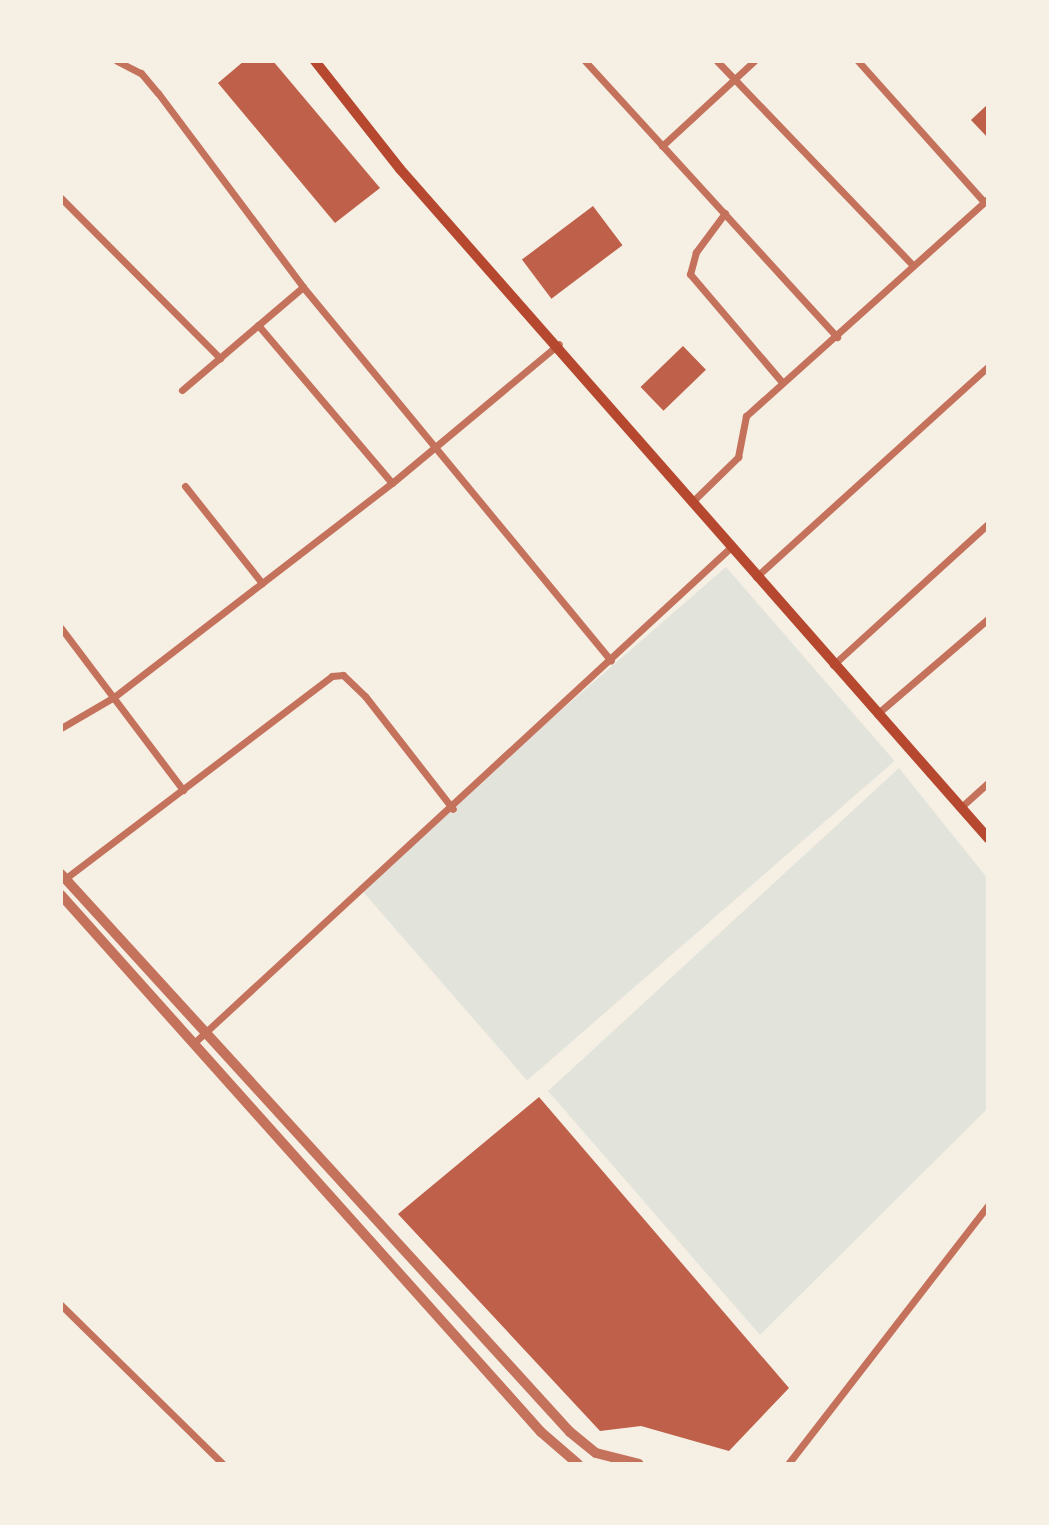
<!DOCTYPE html>
<html>
<head>
<meta charset="utf-8">
<style>
  body { margin:0 }
  #map { position:relative; width:1049px; height:1525px; overflow:hidden; background:#f6efe4; font-family:"DejaVu Sans",sans-serif }
  div>[style] { position:absolute }
  .green>* { inset:0; background:#e2e4dc; transform-origin:0 0 }
  .building>* { inset:0; background:#bf614a; transform-origin:0 0 }
  .minor>* { height:7px; margin:-3.5px; padding:0 3.5px; transform-origin:3.5px; border-radius:3.5px; background:#c5725c }
  .tertiary>* { height:10px; margin:-5px; padding:0 5px; transform-origin:5px; border-radius:5px; background:#c5725c }
  .secondary>* { height:10px; margin:-5px; padding:0 5px; transform-origin:5px; border-radius:5px; background:#b5482f }
  span { translate:-50% -50%; white-space:nowrap; text-align:center; line-height:1.15; -webkit-text-stroke:5px #f6efe4; paint-order:stroke }
  .frame { position:absolute; inset:0; border:63px solid #f6efe4; pointer-events:none }
</style>
</head>
<body>
<div id="map">
  <div class="green">
    <div style="left:726px;top:567px;width:257px;height:487px;rotate:49deg"></div>
    <div style="clip-path:polygon(899px 768px,988px 879px,988px 1108px,760px 1335px,548px 1091px)"></div>
  </div>
  <div class="building">
    <div style="clip-path:polygon(244px 61px,273px 61px,380px 188px,335px 223px,218px 83px)"></div>
    <div style="clip-path:polygon(988px 104px,988px 138px,971px 120px)"></div>
    <div style="left:593px;top:206px;width:49px;height:89px;rotate:53deg"></div>
    <div style="left:683px;top:346px;width:33px;height:59px;rotate:46deg"></div>
    <div style="clip-path:polygon(539px 1097px,789px 1388px,729px 1451px,641px 1426px,600px 1431px,398px 1214px)"></div>
  </div>
  <div class="minor">
    <div style="left:117px;top:61px;width:27px;rotate:27deg"></div>
    <div style="left:141px;top:73px;width:26px;rotate:50deg"></div>
    <div style="left:158px;top:93px;width:242px;rotate:53.2deg"></div>
    <div style="left:303px;top:287px;width:159px;rotate:139.6deg"></div>
    <div style="left:585px;top:61px;width:374px;rotate:47.6deg"></div>
    <div style="left:717px;top:61px;width:280px;rotate:46.2deg"></div>
    <div style="left:858px;top:61px;width:189px;rotate:48.2deg"></div>
    <div style="left:662px;top:146px;width:125px;rotate:-42.7deg"></div>
    <div style="left:61px;top:198px;width:226px;rotate:45.2deg"></div>
    <div style="left:725px;top:213px;width:49px;rotate:126.6deg"></div>
    <div style="left:696px;top:252px;width:23px;rotate:105deg"></div>
    <div style="left:690px;top:274px;width:142px;rotate:49.6deg"></div>
    <div style="left:303px;top:287px;width:484px;rotate:50.5deg"></div>
    <div style="left:258px;top:325px;width:207px;rotate:49.7deg"></div>
    <div style="left:185px;top:486px;width:124px;rotate:51.6deg"></div>
    <div style="left:694px;top:500px;width:62px;rotate:-44.3deg"></div>
    <div style="left:738px;top:457px;width:42px;rotate:-79deg"></div>
    <div style="left:746px;top:416px;width:325px;rotate:-41.9deg"></div>
    <div style="left:756px;top:577px;width:313px;rotate:-42.2deg"></div>
    <div style="left:61px;top:628px;width:203px;rotate:53deg"></div>
    <div style="left:833px;top:665px;width:210px;rotate:-42.3deg"></div>
    <div style="left:877px;top:714px;width:146px;rotate:-40.6deg"></div>
    <div style="left:61px;top:728px;width:61px;rotate:-30.3deg"></div>
    <div style="left:114px;top:697px;width:351px;rotate:-37.6deg"></div>
    <div style="left:392px;top:483px;width:217px;rotate:-39.8deg"></div>
    <div style="left:960px;top:808px;width:38px;rotate:-42deg"></div>
    <div style="left:66px;top:878px;width:334px;rotate:-37.2deg"></div>
    <div style="left:332px;top:676px;width:11px;rotate:-5deg"></div>
    <div style="left:343px;top:675px;width:30px;rotate:44deg"></div>
    <div style="left:365px;top:696px;width:143px;rotate:52.1deg"></div>
    <div style="left:195px;top:1042px;width:728px;rotate:-42.72deg"></div>
    <div style="left:61px;top:1305px;width:227px;rotate:44.5deg"></div>
    <div style="left:788px;top:1464px;width:327px;rotate:-52.3deg"></div>
  </div>
  <div class="tertiary">
    <div style="left:61px;top:874px;width:755px;rotate:47.63deg"></div>
    <div style="left:570px;top:1432px;width:33px;rotate:39deg"></div>
    <div style="left:596px;top:1453px;width:44px;rotate:14.3deg"></div>
    <div style="left:61px;top:895px;width:720px;rotate:48.21deg"></div>
    <div style="left:541px;top:1432px;width:49px;rotate:40.9deg"></div>
  </div>
  <div class="secondary">
    <div style="left:315px;top:61px;width:137px;rotate:51.8deg"></div>
    <div style="left:400px;top:169px;width:891px;rotate:48.69deg"></div>
  </div>
  <div class="frame"></div>
</div>
</body>
</html>
